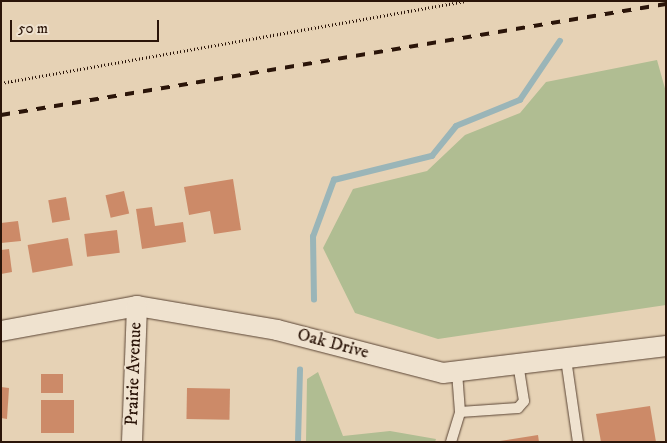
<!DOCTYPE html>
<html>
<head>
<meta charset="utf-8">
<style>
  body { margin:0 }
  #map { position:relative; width:667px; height:443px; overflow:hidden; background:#e6d2b5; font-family:"IM FELL DW Pica",serif }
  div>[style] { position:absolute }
  .green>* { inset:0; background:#b0bd92 }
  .stream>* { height:5.5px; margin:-2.75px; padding:0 2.75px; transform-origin:2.75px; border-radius:2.75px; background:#9ab5b8 }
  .building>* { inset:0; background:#cc8a68; transform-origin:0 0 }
  .path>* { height:3px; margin-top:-1.5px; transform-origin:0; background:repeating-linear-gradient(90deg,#2b1509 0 1px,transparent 0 3.5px) }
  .roads { filter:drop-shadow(0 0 1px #5a4434) drop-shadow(0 0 1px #5a4434) }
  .lane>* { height:10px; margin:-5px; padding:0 5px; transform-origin:5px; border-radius:5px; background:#efe2cf }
  .street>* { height:20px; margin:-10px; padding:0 10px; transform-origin:10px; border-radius:10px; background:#efe2cf }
  .rail>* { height:4px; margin-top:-2px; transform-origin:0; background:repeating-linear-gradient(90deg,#2b1509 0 9px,transparent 0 18px) }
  span { translate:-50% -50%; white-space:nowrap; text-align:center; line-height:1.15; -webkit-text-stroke:4px #efe2cf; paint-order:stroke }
  .street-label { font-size:18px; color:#2b1509 }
  .frame { position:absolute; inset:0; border:2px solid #2b1509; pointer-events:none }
  .scale { position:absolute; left:10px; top:20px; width:149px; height:22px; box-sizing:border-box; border:2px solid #2b1509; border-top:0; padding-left:6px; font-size:15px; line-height:18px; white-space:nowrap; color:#2b1509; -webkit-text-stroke:4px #efe2cf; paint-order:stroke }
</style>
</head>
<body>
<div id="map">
  <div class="green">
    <div style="clip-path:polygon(657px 60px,666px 92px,666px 305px,438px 339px,355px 313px,323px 248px,353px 189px,427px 171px,465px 135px,520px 113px,546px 82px)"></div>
    <div style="clip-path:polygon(318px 372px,343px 436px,390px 431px,436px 439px,435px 442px,306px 442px,307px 379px)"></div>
  </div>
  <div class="stream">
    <div style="left:314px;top:300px;width:63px;rotate:-90.9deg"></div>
    <div style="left:313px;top:237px;width:61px;rotate:-69.8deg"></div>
    <div style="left:334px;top:180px;width:101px;rotate:-13.8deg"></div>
    <div style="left:432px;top:156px;width:38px;rotate:-51deg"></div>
    <div style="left:456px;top:126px;width:69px;rotate:-22.1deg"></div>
    <div style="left:520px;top:100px;width:71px;rotate:-55.9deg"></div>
    <div style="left:298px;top:442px;width:72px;rotate:-88.4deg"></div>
  </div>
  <div class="building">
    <div style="clip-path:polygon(233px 179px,241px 230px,214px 234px,210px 211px,189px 215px,184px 187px)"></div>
    <div style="left:124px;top:191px;width:23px;height:19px;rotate:77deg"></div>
    <div style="left:66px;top:197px;width:23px;height:18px;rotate:80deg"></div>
    <div style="clip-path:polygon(152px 207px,155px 226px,183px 222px,186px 242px,142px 249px,136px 209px)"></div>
    <div style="clip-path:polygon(18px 221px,21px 241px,1px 243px,1px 223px)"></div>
    <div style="left:117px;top:230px;width:23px;height:33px;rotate:83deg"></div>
    <div style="left:68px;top:238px;width:28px;height:41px;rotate:80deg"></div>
    <div style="clip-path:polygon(9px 249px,12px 272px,1px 274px,1px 250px)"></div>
    <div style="left:41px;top:374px;width:22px;height:19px"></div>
    <div style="clip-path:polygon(1px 387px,9px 388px,7px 419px,1px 418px)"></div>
    <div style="left:187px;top:388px;width:43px;height:31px;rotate:1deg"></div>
    <div style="left:41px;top:400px;width:33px;height:33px"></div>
    <div style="clip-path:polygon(650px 406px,656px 442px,601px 442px,596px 414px)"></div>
    <div style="clip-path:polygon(538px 435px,539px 442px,500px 442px,500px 441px)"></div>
  </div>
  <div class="path">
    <div style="left:1px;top:83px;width:472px;rotate:-10deg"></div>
  </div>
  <div class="roads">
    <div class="lane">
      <div style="left:566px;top:359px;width:84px;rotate:81.8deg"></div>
      <div style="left:460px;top:412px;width:58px;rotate:-3.9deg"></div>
      <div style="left:518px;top:408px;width:9px;rotate:-49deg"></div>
      <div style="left:524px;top:401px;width:36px;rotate:-99deg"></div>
      <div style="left:451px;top:442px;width:31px;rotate:-73deg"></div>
      <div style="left:460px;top:412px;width:40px;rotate:-94.3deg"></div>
    </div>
    <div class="street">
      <div style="left:1px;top:331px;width:138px;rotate:-10.4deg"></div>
      <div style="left:137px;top:306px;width:142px;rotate:9.7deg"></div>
      <div style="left:277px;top:330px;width:171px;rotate:14.5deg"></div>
      <div style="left:443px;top:373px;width:225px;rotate:-6.9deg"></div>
      <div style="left:132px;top:442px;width:136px;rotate:-87.9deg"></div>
    </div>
  </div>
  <div class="rail">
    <div style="left:1px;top:115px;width:674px;rotate:-9.48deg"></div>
  </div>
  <div class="street-label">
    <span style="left:333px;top:344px;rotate:15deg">Oak Drive</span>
    <span style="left:134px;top:374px;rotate:-88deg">Prairie Avenue</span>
  </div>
  <div class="frame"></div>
  <div class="scale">50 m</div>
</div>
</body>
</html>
